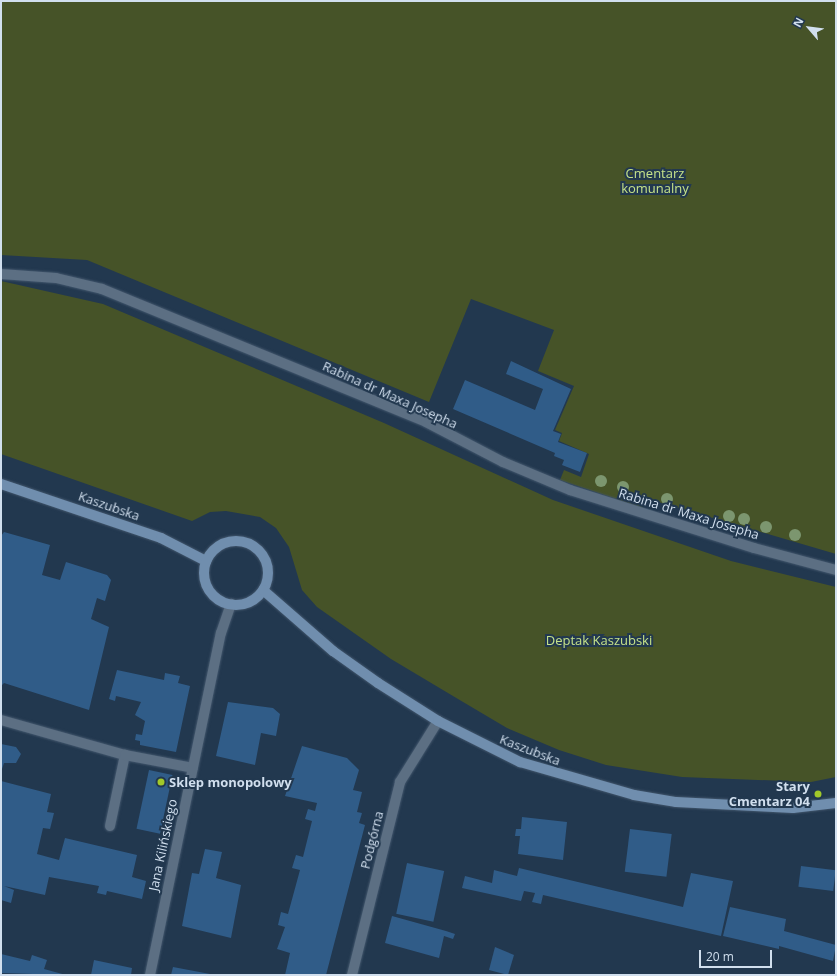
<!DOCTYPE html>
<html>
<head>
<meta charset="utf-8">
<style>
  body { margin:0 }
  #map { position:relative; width:837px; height:976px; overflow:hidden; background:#22384f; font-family:"Open Sans",sans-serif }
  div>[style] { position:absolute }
  .green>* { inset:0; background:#465328 }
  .building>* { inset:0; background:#305c88; transform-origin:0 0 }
  .roads { filter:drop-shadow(0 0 1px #42566c) drop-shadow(0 0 1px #42566c) }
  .service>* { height:10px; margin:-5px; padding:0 5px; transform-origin:5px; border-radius:5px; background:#5c6f83 }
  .minor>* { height:10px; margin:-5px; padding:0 5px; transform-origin:5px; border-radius:5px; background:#5c6f83 }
  .tertiary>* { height:10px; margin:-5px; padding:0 5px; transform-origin:5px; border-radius:5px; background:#5c6f83 }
  .secondary>* { height:10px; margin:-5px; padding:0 5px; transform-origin:5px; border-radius:5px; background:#708eae }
  .secondary>.ring { margin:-5px; padding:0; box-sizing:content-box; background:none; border:10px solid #708eae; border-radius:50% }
  .trees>* { width:12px; height:12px; margin:-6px; border-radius:50%; background:#7c966f }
  .dots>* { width:11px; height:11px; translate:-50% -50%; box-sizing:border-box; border:2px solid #22384f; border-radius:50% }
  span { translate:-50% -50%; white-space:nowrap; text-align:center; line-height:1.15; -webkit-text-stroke:4px #22384f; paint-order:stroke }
  .park-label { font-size:13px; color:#c6e289 }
  .street-label { font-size:13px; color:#d1dfee }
  .poi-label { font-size:13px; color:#d1dfee; font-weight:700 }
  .left { translate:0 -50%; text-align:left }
  .right { translate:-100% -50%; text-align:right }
  .frame { position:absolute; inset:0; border:2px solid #d1dfee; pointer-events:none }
  .north { position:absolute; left:789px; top:8px; width:40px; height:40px; -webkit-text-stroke:3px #22384f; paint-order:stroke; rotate:298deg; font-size:11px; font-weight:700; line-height:16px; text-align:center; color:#d1dfee }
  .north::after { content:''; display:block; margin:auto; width:14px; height:18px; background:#d1dfee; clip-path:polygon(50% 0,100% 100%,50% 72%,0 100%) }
  .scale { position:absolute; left:699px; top:950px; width:73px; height:18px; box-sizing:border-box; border:2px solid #d1dfee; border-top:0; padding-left:5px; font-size:12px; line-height:14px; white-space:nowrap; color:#d1dfee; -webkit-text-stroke:3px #22384f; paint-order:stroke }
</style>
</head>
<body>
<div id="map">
  <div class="green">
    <div style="clip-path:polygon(1px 1px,836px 1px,836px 554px,648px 499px,643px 508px,560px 480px,564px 470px,581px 477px,589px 454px,559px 441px,562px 433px,555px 430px,574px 386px,538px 371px,554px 330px,471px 299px,429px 402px,87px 260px,1px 255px)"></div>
    <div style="clip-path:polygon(1px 281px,103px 304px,384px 423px,553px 500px,731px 561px,836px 587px,836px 777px,811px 782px,682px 777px,606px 765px,559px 750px,507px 728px,458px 699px,391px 659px,317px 607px,302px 590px,289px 547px,276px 528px,260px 517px,226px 511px,210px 512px,192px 521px,1px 454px)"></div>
  </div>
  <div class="building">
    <div style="clip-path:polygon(511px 361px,571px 389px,553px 431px,561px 434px,558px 442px,587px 453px,580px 472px,562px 465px,564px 460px,554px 456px,555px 453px,453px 409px,465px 380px,535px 410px,543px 389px,506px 374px)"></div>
    <div style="clip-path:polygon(4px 532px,50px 545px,42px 575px,60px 580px,66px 562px,107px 575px,111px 580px,105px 601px,97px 598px,91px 619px,109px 627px,89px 710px,4px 683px,1px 686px,1px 536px)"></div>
    <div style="clip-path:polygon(117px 670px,164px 680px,165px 673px,180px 676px,178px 683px,190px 686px,176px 752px,140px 745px,140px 741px,135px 740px,136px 734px,142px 735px,145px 721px,135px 715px,141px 702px,116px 696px,115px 701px,109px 699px)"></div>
    <div style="clip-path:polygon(228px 702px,273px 708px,280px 714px,276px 736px,261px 733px,255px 765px,216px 756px)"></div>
    <div style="clip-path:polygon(1px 744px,16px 747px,21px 754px,16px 763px,4px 763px,1px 772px)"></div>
    <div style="clip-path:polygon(302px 746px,347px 758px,359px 770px,353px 790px,362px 792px,357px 812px,362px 813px,359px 823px,365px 825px,326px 975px,285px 975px,290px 953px,277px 949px,285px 927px,278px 925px,281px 912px,288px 914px,300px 870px,292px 868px,296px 855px,303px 857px,312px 821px,305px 819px,308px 809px,315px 811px,317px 803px,285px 796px)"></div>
    <div style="left:149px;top:770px;width:24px;height:60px;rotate:12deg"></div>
    <div style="clip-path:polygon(1px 781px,51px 794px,47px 812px,54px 813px,50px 829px,43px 828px,37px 854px,59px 860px,65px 838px,137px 855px,132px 877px,146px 881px,142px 899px,107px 891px,106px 895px,97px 893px,99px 886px,49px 877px,45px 895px,4px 886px,14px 890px,11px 903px,1px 900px)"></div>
    <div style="clip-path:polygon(522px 817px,567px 822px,563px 860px,518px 854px,520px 836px,515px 836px,516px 829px,521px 829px)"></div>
    <div style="left:630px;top:829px;width:42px;height:43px;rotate:7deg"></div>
    <div style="clip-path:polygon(205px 849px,222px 852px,216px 878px,241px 885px,231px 938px,182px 926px,192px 873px,199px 874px)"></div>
    <div style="left:407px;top:863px;width:38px;height:52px;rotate:12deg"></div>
    <div style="left:801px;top:866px;width:35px;height:21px;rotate:7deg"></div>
    <div style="clip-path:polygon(519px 868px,683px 907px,691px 873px,733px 881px,721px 936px,543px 895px,541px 904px,532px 902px,535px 893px,524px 891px,521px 901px,462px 888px,465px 876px,492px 883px,494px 870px,517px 876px)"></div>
    <div style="clip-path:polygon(730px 907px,786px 919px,784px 931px,836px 945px,833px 961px,779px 946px,779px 949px,723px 936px)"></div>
    <div style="clip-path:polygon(392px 916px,446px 931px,455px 934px,453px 939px,444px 936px,439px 958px,385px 943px)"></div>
    <div style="clip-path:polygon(495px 947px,514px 955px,508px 975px,489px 970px)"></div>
    <div style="clip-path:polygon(1px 954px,30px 961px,32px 955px,47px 960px,44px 969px,66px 975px,1px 973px)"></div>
    <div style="clip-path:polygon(94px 960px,132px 968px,131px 975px,91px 975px)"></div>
    <div style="clip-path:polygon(173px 967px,210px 974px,210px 975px,171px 975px)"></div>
  </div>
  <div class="roads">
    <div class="service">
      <div style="left:1px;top:720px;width:129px;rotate:15.8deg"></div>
      <div style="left:110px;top:826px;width:73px;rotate:-78.1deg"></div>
      <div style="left:125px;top:755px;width:69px;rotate:10.8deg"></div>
    </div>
    <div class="minor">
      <div style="left:1px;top:274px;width:55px;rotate:4.2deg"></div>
      <div style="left:56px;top:278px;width:47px;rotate:13.4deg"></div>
      <div style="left:102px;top:289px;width:350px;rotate:22.3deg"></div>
      <div style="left:426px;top:422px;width:87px;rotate:27.5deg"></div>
      <div style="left:503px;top:462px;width:73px;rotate:22.7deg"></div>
      <div style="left:570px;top:490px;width:193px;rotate:17.5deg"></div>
      <div style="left:754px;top:548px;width:85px;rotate:15deg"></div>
      <div style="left:352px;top:975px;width:199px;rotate:-76deg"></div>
      <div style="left:400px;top:782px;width:72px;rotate:-58.1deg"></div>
    </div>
    <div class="tertiary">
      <div style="left:150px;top:975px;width:349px;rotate:-78.3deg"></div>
      <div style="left:221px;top:633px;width:31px;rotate:-71deg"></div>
    </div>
    <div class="secondary">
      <div style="left:1px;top:484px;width:169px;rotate:18.6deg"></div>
      <div style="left:161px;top:538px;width:51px;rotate:27.1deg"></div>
      <div class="ring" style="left:204px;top:541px;width:54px;height:54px"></div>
      <div style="left:263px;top:590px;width:93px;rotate:41.1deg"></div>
      <div style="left:333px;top:651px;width:55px;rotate:35.4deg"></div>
      <div style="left:378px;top:683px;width:71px;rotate:32.3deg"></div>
      <div style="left:438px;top:721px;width:92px;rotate:26.6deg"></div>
      <div style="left:520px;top:762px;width:119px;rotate:16.1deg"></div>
      <div style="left:634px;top:795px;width:43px;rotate:9.5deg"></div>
      <div style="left:676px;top:802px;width:117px;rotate:2.9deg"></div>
      <div style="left:793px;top:808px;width:43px;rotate:-6.6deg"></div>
    </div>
  </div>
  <div class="trees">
    <div style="left:601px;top:481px"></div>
    <div style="left:623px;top:487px"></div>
    <div style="left:667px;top:499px"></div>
    <div style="left:729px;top:516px"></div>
    <div style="left:744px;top:519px"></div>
    <div style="left:766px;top:527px"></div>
    <div style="left:795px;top:535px"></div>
  </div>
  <div class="dots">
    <div style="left:161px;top:782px;background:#a2c929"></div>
    <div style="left:818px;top:794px;background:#a2c929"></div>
  </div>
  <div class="park-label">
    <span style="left:655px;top:181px">Cmentarz<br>komunalny</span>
    <span style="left:599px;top:640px">Deptak Kaszubski</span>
  </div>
  <div class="street-label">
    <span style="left:390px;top:395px;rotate:24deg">Rabina dr Maxa Josepha</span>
    <span style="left:109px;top:506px;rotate:19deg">Kaszubska</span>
    <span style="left:689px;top:514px;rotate:17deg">Rabina dr Maxa Josepha</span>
    <span style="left:530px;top:750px;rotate:21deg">Kaszubska</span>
    <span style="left:372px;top:840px;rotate:-76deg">Podgórna</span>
    <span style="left:163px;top:845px;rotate:-78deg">Jana Kilińskiego</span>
  </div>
  <div class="poi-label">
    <span class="left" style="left:169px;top:782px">Sklep monopolowy</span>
    <span class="right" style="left:810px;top:794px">Stary<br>Cmentarz 04</span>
  </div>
  <div class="frame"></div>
  <div class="north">N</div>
  <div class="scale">20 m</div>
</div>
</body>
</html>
